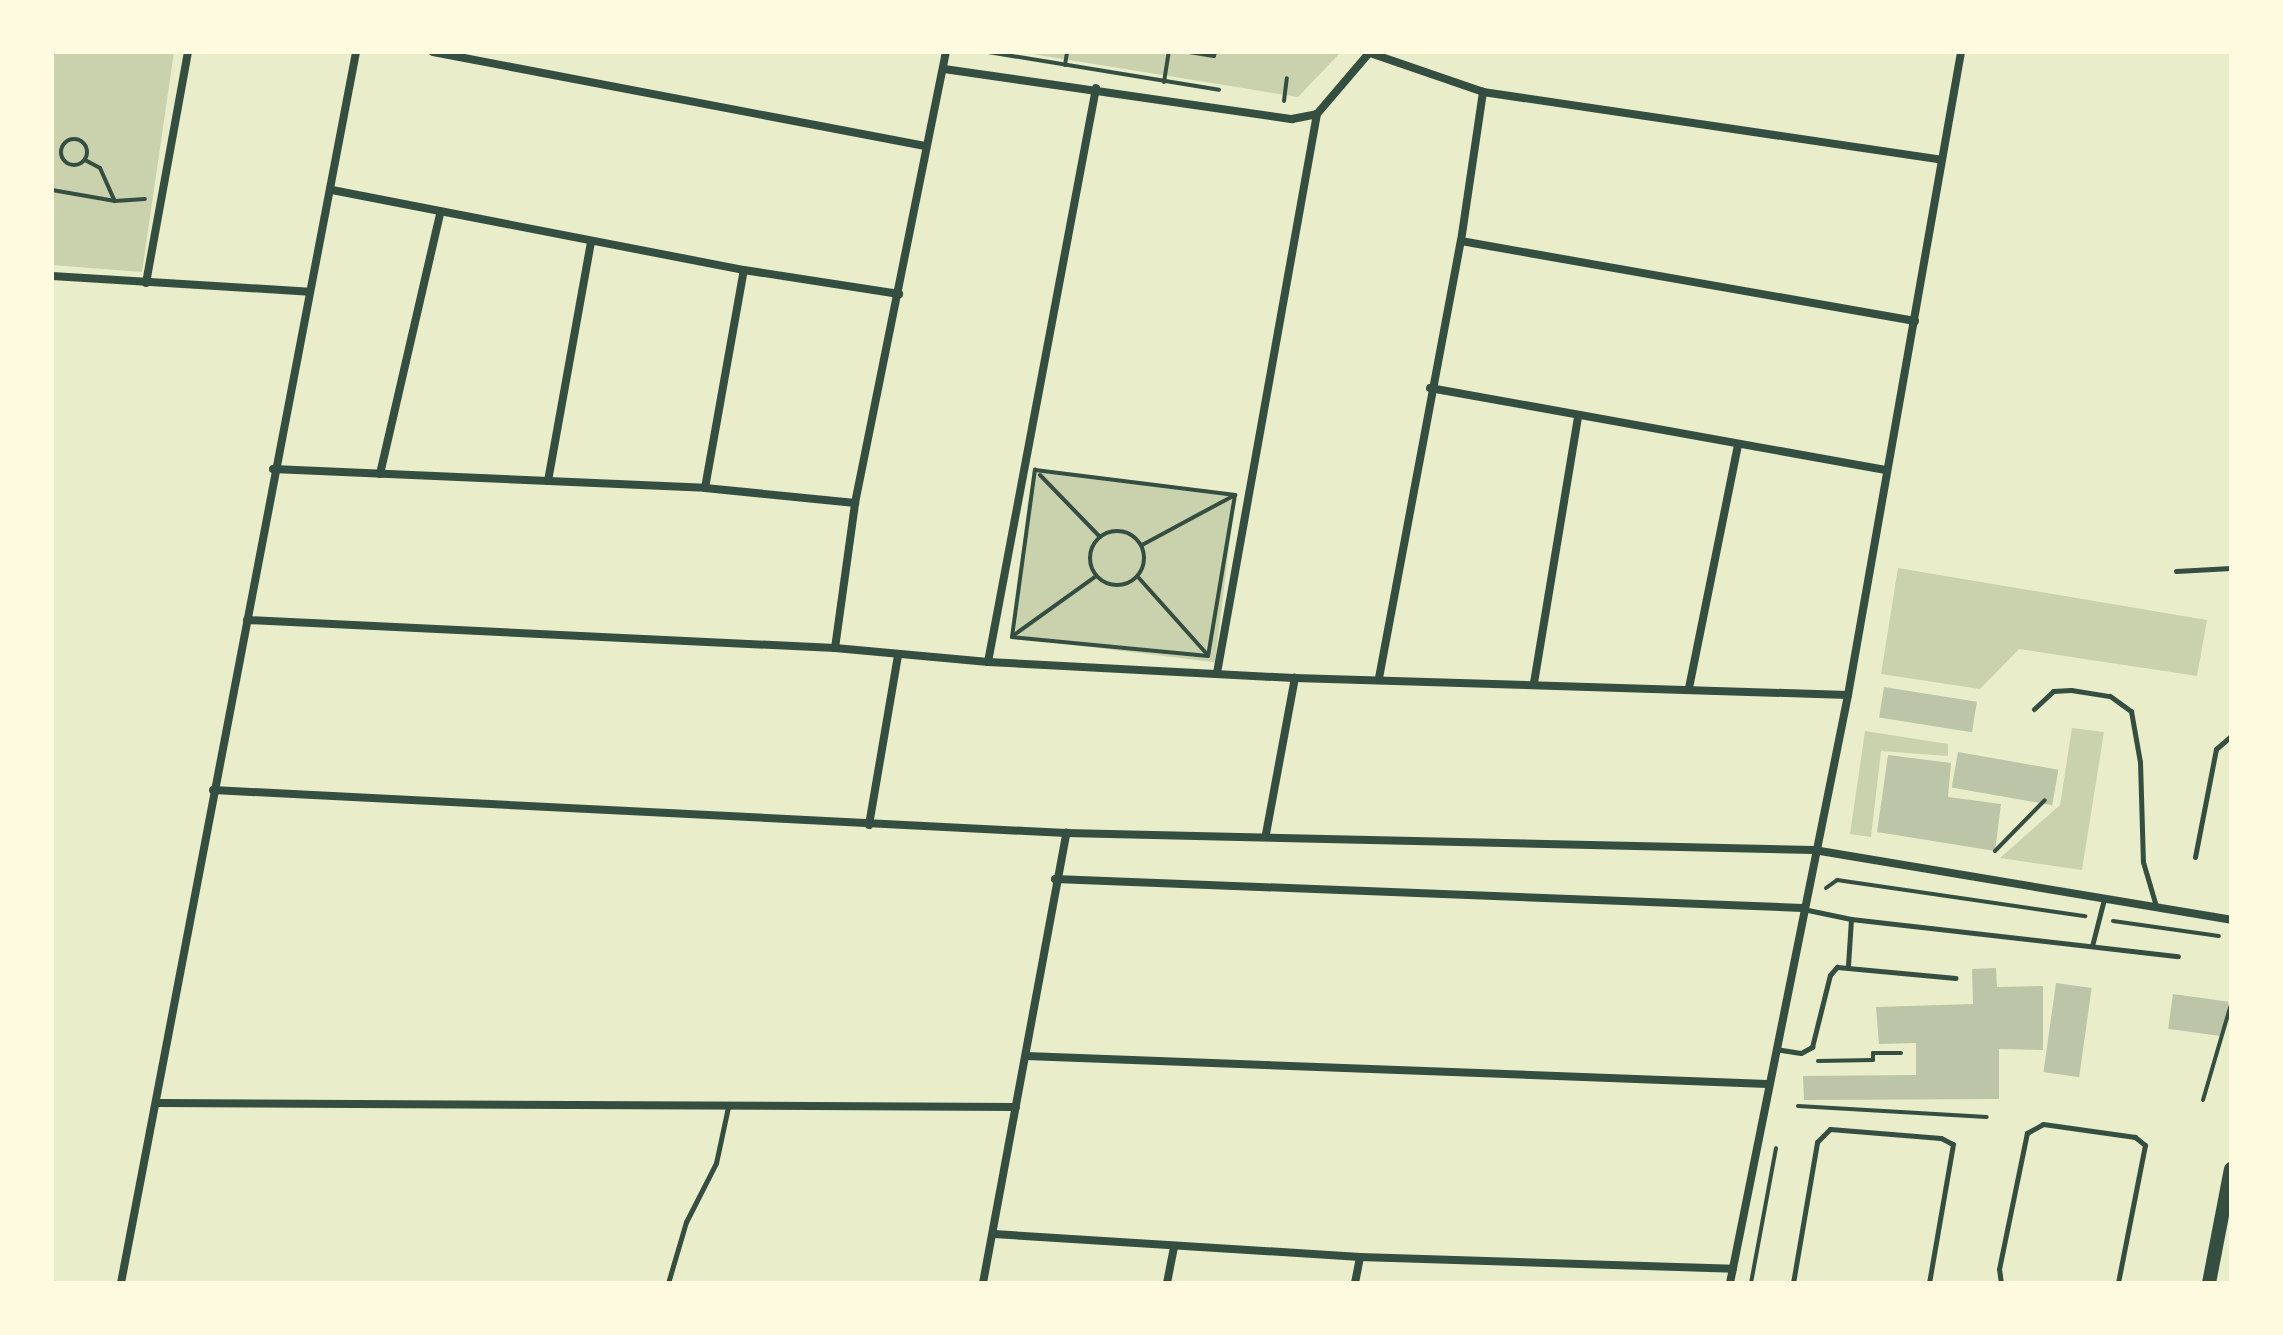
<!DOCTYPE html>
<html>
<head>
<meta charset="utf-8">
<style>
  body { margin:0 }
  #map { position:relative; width:2283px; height:1335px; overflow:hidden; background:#e9edc9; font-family:"Archivo Narrow",sans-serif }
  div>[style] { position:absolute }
  .green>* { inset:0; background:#cad2ad; transform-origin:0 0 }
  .building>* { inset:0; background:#bcc5a7; transform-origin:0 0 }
  .path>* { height:4px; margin:-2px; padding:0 2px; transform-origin:2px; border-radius:2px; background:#344e41 }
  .path>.ring { margin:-2px; padding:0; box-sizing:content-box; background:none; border:4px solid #344e41; border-radius:50% }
  .service>* { height:5px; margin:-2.5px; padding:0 2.5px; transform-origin:2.5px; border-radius:2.5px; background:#344e41 }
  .minor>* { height:8px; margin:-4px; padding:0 4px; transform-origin:4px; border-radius:4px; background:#344e41 }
  .secondary>* { height:14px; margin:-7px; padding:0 7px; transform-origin:7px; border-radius:7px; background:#344e41 }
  span { translate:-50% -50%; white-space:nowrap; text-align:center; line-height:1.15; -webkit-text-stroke:8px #fefae0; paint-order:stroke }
  .frame { position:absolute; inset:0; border:54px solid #fefae0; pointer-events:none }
</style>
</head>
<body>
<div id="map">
  <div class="green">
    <div style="clip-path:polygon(52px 52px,174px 52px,142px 272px,52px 265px)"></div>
    <div style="clip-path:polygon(1020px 52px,1341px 52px,1298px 97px)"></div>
    <div style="left:1035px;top:470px;width:202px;height:169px;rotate:7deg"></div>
    <div style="clip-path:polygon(1898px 568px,2207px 620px,2197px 676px,2019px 649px,1980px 689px,1881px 674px)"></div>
    <div style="clip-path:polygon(2072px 728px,2104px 732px,2082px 870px,2000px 858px,2060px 805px)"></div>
    <div style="clip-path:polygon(1865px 731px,1948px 744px,1948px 756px,1881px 751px,1871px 837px,1850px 834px)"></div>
  </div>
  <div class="building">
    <div style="left:1884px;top:687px;width:94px;height:31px;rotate:9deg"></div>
    <div style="left:1958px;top:752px;width:102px;height:36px;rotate:10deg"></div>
    <div style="clip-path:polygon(1888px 755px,1951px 763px,1948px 797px,2001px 804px,1995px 851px,1877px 832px)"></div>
    <div style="clip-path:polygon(1996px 968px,1997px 987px,2043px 986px,2043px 1050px,1999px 1049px,1999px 1099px,1804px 1100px,1803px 1076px,1916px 1075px,1916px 1043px,1879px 1044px,1876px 1007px,1973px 1004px,1972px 969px)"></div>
    <div style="left:2056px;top:983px;width:36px;height:90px;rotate:8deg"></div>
    <div style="left:2173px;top:994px;width:56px;height:35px;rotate:8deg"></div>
  </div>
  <div class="path">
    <div style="left:988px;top:52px;width:234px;rotate:9.3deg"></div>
    <div style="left:1189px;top:52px;width:25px;rotate:9deg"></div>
    <div style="left:1214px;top:56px;width:4px;rotate:-76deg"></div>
    <div style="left:1065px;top:65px;width:13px;rotate:-81deg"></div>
    <div style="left:1164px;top:82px;width:30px;rotate:-81deg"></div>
    <div style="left:1284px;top:101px;width:23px;rotate:-83deg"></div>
    <div class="ring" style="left:61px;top:139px;width:22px;height:22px"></div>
    <div style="left:85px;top:160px;width:17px;rotate:28deg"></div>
    <div style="left:100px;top:168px;width:36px;rotate:66deg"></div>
    <div style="left:52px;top:190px;width:64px;rotate:9.9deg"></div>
    <div style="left:115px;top:201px;width:30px;rotate:-4deg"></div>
    <div style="left:1035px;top:470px;width:202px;rotate:7.1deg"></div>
    <div style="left:1235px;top:495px;width:163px;rotate:99.5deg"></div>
    <div style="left:1208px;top:656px;width:197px;rotate:-174.5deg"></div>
    <div style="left:1012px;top:637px;width:169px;rotate:-82.2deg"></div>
    <div style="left:1040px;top:475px;width:86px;rotate:45.9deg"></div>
    <div class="ring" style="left:1090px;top:531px;width:50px;height:50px"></div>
    <div style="left:1142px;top:545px;width:103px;rotate:-28.3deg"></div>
    <div style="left:1138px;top:577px;width:102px;rotate:48.2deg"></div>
    <div style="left:1014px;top:635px;width:101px;rotate:-35.7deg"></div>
    <div style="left:1995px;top:851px;width:71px;rotate:-45.6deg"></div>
    <div style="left:1826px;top:888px;width:14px;rotate:-36deg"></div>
    <div style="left:1837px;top:880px;width:251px;rotate:8.3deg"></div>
    <div style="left:2113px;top:921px;width:107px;rotate:8.1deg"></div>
    <div style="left:1818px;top:1061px;width:55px;rotate:-1deg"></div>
    <div style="left:1873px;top:1060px;width:7px;rotate:-90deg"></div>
    <div style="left:1873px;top:1053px;width:28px"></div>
    <div style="left:2203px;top:1100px;width:100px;rotate:-73.7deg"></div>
    <div style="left:1798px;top:1106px;width:189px;rotate:3.3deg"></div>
    <div style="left:1751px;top:1283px;width:137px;rotate:-79.5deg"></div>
  </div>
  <div class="service">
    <div style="left:2176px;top:571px;width:55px;rotate:-3.1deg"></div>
    <div style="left:2034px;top:709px;width:26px;rotate:-43deg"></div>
    <div style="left:2053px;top:691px;width:18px;rotate:-3deg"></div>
    <div style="left:2071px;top:690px;width:39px;rotate:9deg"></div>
    <div style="left:2110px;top:696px;width:26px;rotate:36deg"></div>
    <div style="left:2131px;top:711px;width:52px;rotate:80deg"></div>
    <div style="left:2140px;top:762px;width:100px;rotate:88.3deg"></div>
    <div style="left:2143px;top:862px;width:46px;rotate:73.5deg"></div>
    <div style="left:2195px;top:857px;width:110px;rotate:-79deg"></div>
    <div style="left:2216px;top:749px;width:20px;rotate:-41deg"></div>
    <div style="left:1803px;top:909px;width:49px;rotate:11.8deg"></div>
    <div style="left:1851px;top:919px;width:47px;rotate:93.7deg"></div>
    <div style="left:1851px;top:919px;width:329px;rotate:6.5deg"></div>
    <div style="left:2092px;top:946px;width:49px;rotate:-75.7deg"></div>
    <div style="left:1775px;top:1049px;width:26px;rotate:9deg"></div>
    <div style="left:1801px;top:1053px;width:13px;rotate:-29deg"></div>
    <div style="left:1812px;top:1047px;width:74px;rotate:-76deg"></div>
    <div style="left:1830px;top:975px;width:11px;rotate:-49deg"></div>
    <div style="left:1837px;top:967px;width:119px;rotate:5.3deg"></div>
    <div style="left:668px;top:1283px;width:64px;rotate:-73.6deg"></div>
    <div style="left:686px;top:1222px;width:66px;rotate:-63deg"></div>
    <div style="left:716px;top:1163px;width:57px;rotate:-77.9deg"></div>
    <div style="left:1793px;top:1283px;width:143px;rotate:-80.3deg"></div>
    <div style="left:1817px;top:1142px;width:18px;rotate:-45deg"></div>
    <div style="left:1830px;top:1129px;width:111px;rotate:4.6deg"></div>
    <div style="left:1941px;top:1138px;width:13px;rotate:27deg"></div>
    <div style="left:1953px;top:1144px;width:141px;rotate:99.8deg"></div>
    <div style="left:2001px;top:1283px;width:14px;rotate:-98deg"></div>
    <div style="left:1999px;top:1269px;width:139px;rotate:-78.4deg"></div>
    <div style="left:2027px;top:1133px;width:18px;rotate:-29deg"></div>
    <div style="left:2043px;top:1124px;width:93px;rotate:8deg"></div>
    <div style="left:2135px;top:1137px;width:13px;rotate:39deg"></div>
    <div style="left:2145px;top:1145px;width:141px;rotate:101.1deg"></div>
  </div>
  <div class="minor">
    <div style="left:433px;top:52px;width:501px;rotate:10.82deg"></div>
    <div style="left:1370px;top:53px;width:120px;rotate:19deg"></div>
    <div style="left:1483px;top:92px;width:463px;rotate:8.4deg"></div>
    <div style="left:944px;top:69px;width:352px;rotate:8.2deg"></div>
    <div style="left:1292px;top:119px;width:25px;rotate:-11deg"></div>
    <div style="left:1317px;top:114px;width:82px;rotate:-49.5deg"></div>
    <div style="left:332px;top:190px;width:420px;rotate:11deg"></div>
    <div style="left:744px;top:270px;width:157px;rotate:8.8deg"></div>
    <div style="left:1461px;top:241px;width:461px;rotate:10deg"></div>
    <div style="left:52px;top:276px;width:258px;rotate:3.5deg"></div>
    <div style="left:146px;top:283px;width:235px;rotate:-79.7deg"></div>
    <div style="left:1430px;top:388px;width:463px;rotate:10.2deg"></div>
    <div style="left:273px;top:469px;width:432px;rotate:2.5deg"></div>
    <div style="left:705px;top:488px;width:151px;rotate:5.7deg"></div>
    <div style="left:380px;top:474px;width:267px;rotate:-77deg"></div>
    <div style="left:548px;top:481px;width:243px;rotate:-79.8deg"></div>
    <div style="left:705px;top:488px;width:221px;rotate:-79.9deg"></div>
    <div style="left:247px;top:620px;width:589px;rotate:2.73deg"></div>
    <div style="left:835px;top:648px;width:154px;rotate:5.2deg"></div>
    <div style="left:988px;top:662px;width:307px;rotate:3deg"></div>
    <div style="left:1295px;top:678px;width:553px;rotate:1.76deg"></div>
    <div style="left:835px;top:648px;width:146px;rotate:-82.1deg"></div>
    <div style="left:855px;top:503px;width:460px;rotate:-78.6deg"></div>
    <div style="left:988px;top:662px;width:584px;rotate:-79.34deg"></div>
    <div style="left:1217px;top:673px;width:568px;rotate:-79.86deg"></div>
    <div style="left:1379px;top:678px;width:445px;rotate:-79.4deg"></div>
    <div style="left:1461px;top:241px;width:151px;rotate:-81.6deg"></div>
    <div style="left:1534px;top:683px;width:270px;rotate:-80.6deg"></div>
    <div style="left:1689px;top:688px;width:247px;rotate:-78.6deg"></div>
    <div style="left:213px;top:790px;width:854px;rotate:2.89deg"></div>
    <div style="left:1066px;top:833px;width:748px;rotate:1.3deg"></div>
    <div style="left:1814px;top:850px;width:423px;rotate:9.5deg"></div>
    <div style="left:869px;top:825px;width:172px;rotate:-80.3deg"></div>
    <div style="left:1266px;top:834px;width:159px;rotate:-79.5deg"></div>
    <div style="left:1055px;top:879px;width:748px;rotate:2.22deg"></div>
    <div style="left:1026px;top:1056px;width:742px;rotate:2.16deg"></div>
    <div style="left:157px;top:1103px;width:859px;rotate:0.27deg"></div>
    <div style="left:994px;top:1234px;width:367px;rotate:3.6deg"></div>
    <div style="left:1360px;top:1257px;width:373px;rotate:1.8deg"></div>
    <div style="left:121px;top:1283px;width:1253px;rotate:-79.19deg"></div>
    <div style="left:983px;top:1283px;width:458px;rotate:-79.5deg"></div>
    <div style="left:1167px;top:1283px;width:37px;rotate:-79deg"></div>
    <div style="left:1355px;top:1283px;width:26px;rotate:-79deg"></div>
    <div style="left:1730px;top:1283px;width:600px;rotate:-78.65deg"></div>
    <div style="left:1848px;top:695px;width:653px;rotate:-80.03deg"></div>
  </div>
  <div class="secondary">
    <div style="left:2209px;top:1283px;width:116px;rotate:-79.1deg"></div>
  </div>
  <div class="frame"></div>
</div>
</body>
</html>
